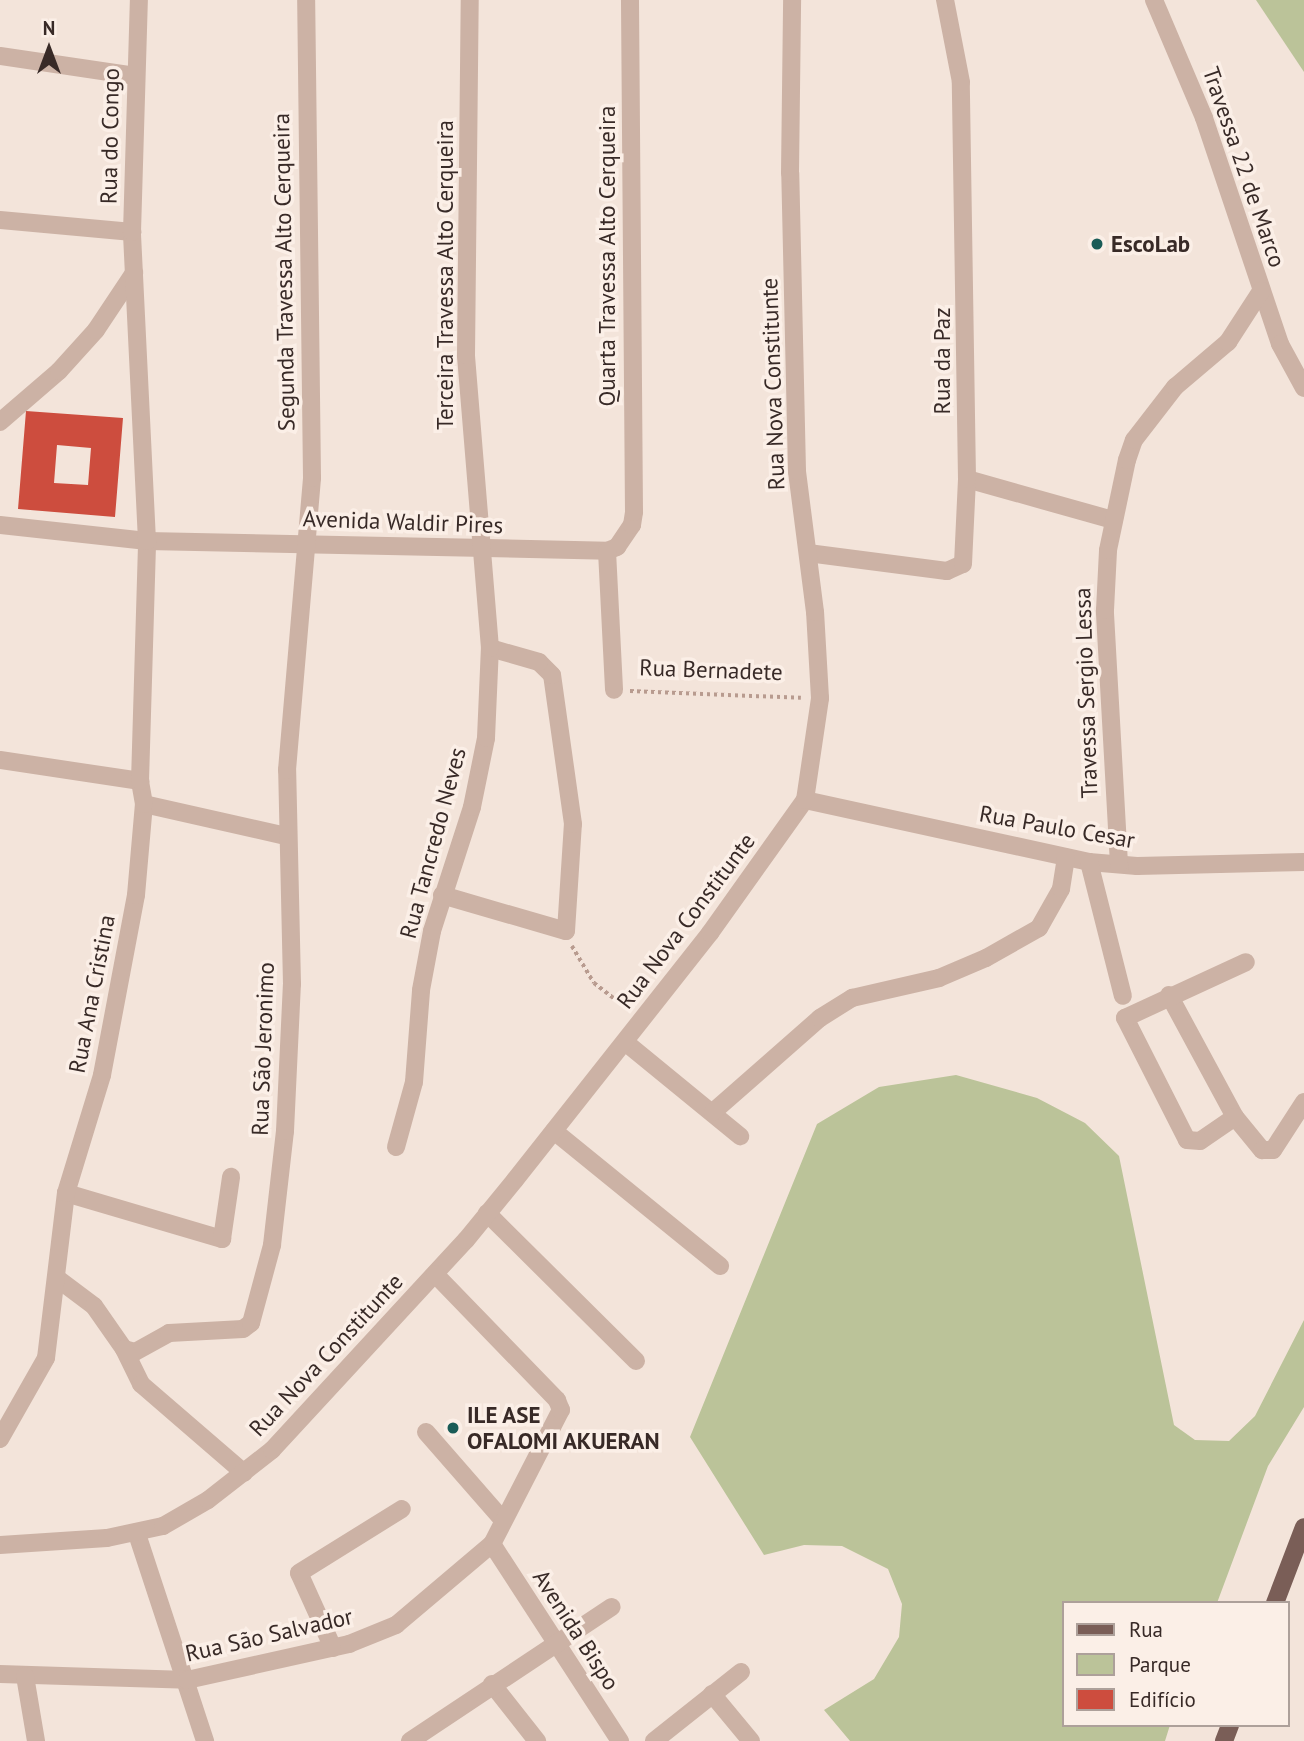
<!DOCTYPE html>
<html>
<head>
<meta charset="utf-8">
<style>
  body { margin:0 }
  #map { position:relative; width:1304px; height:1741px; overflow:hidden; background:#f3e4da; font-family:"PT Sans",sans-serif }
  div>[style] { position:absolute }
  .green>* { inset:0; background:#bbc399 }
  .building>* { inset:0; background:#cd4d3e }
  .path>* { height:3.5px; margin-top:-1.75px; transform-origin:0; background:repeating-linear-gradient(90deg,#b89b8f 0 3.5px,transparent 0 7px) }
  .minor>* { height:18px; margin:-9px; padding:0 9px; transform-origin:9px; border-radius:9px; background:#ccb2a5 }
  .major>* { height:18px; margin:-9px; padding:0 9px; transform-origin:9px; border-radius:9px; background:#7a5e57 }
  .dots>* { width:19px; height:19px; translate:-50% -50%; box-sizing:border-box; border:4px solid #fbefe7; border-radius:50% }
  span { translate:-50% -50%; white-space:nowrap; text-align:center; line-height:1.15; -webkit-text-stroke:7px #fbefe7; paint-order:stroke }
  .street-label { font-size:23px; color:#382a27 }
  .poi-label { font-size:23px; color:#382a27; font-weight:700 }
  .left { translate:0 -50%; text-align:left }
  .legend { position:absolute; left:1062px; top:1601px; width:228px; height:126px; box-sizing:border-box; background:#fbefe7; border:2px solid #ada09a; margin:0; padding:9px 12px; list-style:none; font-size:21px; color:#382a27 }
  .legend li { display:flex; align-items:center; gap:14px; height:35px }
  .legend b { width:35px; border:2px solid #ada09a }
  .north { position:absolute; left:14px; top:14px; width:70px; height:70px; -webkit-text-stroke:5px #fbefe7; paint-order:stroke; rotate:0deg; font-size:19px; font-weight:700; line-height:28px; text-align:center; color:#382a27 }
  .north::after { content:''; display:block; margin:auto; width:24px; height:32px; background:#382a27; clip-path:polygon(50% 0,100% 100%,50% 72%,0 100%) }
</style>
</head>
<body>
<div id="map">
  <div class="green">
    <div style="clip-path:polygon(1256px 0,1304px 0,1304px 72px)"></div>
    <div style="clip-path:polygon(956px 1075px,1037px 1098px,1085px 1123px,1119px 1156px,1174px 1425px,1195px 1440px,1229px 1441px,1255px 1416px,1304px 1320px,1304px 1407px,1268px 1466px,1217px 1603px,1064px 1603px,1064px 1725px,1170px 1725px,1165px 1741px,850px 1741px,824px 1710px,874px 1679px,899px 1637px,902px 1604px,888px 1569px,842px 1546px,804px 1545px,764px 1555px,690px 1437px,817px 1124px,879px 1087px)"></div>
  </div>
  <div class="building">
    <div style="clip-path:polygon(evenodd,26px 411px,123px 418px,115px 517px,18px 509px,26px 411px,57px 445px,91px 448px,88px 485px,54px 483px,57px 445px)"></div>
  </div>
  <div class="path">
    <div style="left:630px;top:691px;width:171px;rotate:2.3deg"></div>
    <div style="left:572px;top:946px;width:43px;rotate:59.3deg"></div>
    <div style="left:594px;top:983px;width:44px;rotate:37.6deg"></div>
  </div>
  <div class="minor">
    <div style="left:1154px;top:0;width:128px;rotate:67deg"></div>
    <div style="left:1204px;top:118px;width:238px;rotate:71.4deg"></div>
    <div style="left:1280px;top:344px;width:50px;rotate:61.4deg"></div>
    <div style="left:0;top:56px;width:137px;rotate:8.4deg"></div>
    <div style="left:0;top:220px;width:133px;rotate:5.2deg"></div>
    <div style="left:0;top:422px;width:78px;rotate:-40.8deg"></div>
    <div style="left:59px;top:371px;width:55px;rotate:-47.9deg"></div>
    <div style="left:96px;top:330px;width:69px;rotate:-56.3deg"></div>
    <div style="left:967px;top:479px;width:152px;rotate:15.7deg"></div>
    <div style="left:0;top:525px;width:148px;rotate:6.2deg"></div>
    <div style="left:147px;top:541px;width:460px;rotate:1.2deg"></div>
    <div style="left:607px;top:551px;width:11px;rotate:-22deg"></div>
    <div style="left:617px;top:547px;width:27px;rotate:-56deg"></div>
    <div style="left:632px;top:525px;width:13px;rotate:-81deg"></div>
    <div style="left:634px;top:512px;width:512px;rotate:-90.45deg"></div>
    <div style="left:607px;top:551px;width:139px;rotate:87.1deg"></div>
    <div style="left:808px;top:553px;width:140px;rotate:7.4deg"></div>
    <div style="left:947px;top:571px;width:17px;rotate:-24deg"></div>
    <div style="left:963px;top:564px;width:85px;rotate:-87.3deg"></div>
    <div style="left:967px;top:479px;width:397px;rotate:-90.9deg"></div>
    <div style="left:961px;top:82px;width:84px;rotate:-101deg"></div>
    <div style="left:0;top:760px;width:142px;rotate:8.5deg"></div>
    <div style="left:805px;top:800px;width:291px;rotate:12.3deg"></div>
    <div style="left:1089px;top:862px;width:48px;rotate:4.8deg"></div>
    <div style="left:1137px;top:866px;width:167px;rotate:-1.4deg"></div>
    <div style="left:144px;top:804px;width:146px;rotate:12.7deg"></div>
    <div style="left:1089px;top:862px;width:138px;rotate:75.8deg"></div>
    <div style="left:1119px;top:864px;width:254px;rotate:-93.2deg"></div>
    <div style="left:1105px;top:610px;width:60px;rotate:-87.1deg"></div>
    <div style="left:1108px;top:550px;width:92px;rotate:-78.1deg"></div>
    <div style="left:1127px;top:460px;width:21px;rotate:-71deg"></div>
    <div style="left:1134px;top:440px;width:67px;rotate:-52.3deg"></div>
    <div style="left:1175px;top:387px;width:70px;rotate:-40.3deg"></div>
    <div style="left:1228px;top:342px;width:61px;rotate:-57.1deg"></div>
    <div style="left:442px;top:895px;width:129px;rotate:16.2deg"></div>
    <div style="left:566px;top:931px;width:107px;rotate:-86.3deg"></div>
    <div style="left:573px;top:824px;width:150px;rotate:-98deg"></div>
    <div style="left:552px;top:675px;width:18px;rotate:-135deg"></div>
    <div style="left:539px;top:662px;width:51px;rotate:-164.1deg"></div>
    <div style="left:1169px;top:995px;width:139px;rotate:61.6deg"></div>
    <div style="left:1235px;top:1117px;width:43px;rotate:50.7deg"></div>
    <div style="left:1262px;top:1150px;width:11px"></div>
    <div style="left:1273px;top:1150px;width:57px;rotate:-57.1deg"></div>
    <div style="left:625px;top:1042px;width:149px;rotate:39.3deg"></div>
    <div style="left:713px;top:1112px;width:142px;rotate:-41.3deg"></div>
    <div style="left:820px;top:1018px;width:38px;rotate:-32deg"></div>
    <div style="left:852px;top:998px;width:89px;rotate:-12.9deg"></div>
    <div style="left:939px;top:978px;width:51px;rotate:-23.1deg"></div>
    <div style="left:986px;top:958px;width:61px;rotate:-29.5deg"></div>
    <div style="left:1039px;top:928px;width:45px;rotate:-60.6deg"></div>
    <div style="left:1061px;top:889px;width:32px;rotate:-81deg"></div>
    <div style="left:1235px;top:1117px;width:42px;rotate:145.6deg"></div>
    <div style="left:1200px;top:1141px;width:13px;rotate:-176deg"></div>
    <div style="left:1187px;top:1140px;width:137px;rotate:-116.9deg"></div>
    <div style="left:1125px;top:1018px;width:133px;rotate:-24.8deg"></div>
    <div style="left:554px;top:1131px;width:214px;rotate:39.1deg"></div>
    <div style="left:396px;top:1147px;width:67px;rotate:-74.5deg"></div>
    <div style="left:414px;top:1082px;width:92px;rotate:-85.6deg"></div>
    <div style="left:421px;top:990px;width:60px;rotate:-79.4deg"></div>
    <div style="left:432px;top:931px;width:130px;rotate:-72.1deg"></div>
    <div style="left:472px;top:807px;width:70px;rotate:-78.5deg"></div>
    <div style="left:486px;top:738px;width:90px;rotate:-87.5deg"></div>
    <div style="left:490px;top:648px;width:294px;rotate:-94.7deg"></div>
    <div style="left:466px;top:355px;width:355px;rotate:-89.4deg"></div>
    <div style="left:66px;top:1193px;width:163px;rotate:16.4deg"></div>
    <div style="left:222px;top:1239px;width:63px;rotate:-81.7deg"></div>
    <div style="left:487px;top:1213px;width:210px;rotate:44.8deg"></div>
    <div style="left:58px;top:1279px;width:45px;rotate:36.9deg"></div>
    <div style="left:94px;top:1306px;width:52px;rotate:55.1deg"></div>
    <div style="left:124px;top:1349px;width:11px;rotate:15deg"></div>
    <div style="left:135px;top:1352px;width:39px;rotate:-29deg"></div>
    <div style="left:169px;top:1333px;width:74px;rotate:-3.1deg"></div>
    <div style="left:243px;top:1329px;width:10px;rotate:-37deg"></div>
    <div style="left:251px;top:1323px;width:81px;rotate:-74.9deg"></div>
    <div style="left:272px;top:1245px;width:115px;rotate:-83.5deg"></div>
    <div style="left:285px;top:1131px;width:147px;rotate:-87.3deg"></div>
    <div style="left:292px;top:984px;width:214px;rotate:-91.3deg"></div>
    <div style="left:287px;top:770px;width:293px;rotate:-85.1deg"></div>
    <div style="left:312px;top:478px;width:478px;rotate:-90.7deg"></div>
    <div style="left:124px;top:1349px;width:39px;rotate:64deg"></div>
    <div style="left:141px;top:1384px;width:136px;rotate:40.8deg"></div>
    <div style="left:426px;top:1432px;width:116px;rotate:48.9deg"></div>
    <div style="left:0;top:1439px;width:93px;rotate:-60.4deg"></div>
    <div style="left:46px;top:1358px;width:166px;rotate:-83.1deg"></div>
    <div style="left:66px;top:1193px;width:123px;rotate:-73deg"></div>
    <div style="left:102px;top:1075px;width:183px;rotate:-79.3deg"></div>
    <div style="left:136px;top:895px;width:91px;rotate:-85deg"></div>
    <div style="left:144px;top:804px;width:23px;rotate:-100deg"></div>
    <div style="left:140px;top:781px;width:240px;rotate:-88.3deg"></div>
    <div style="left:147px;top:541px;width:309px;rotate:-92.8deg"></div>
    <div style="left:132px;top:232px;width:232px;rotate:-88.3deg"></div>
    <div style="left:137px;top:1534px;width:218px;rotate:71.8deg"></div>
    <div style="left:492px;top:1544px;width:235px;rotate:57deg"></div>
    <div style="left:0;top:1545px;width:107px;rotate:-3.7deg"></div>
    <div style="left:107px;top:1538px;width:57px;rotate:-12.1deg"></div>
    <div style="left:163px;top:1526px;width:52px;rotate:-30deg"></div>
    <div style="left:208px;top:1500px;width:81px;rotate:-38deg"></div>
    <div style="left:272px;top:1450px;width:286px;rotate:-47.3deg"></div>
    <div style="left:466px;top:1240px;width:77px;rotate:-50.8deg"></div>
    <div style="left:515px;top:1180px;width:315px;rotate:-51.7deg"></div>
    <div style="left:710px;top:933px;width:163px;rotate:-54.5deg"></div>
    <div style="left:805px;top:800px;width:103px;rotate:-81.6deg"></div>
    <div style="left:820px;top:698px;width:86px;rotate:-93.3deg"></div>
    <div style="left:815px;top:612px;width:142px;rotate:-97.3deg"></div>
    <div style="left:797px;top:471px;width:298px;rotate:-91.3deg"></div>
    <div style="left:790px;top:173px;width:173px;rotate:-89.3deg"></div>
    <div style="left:333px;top:1648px;width:82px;rotate:-114.4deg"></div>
    <div style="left:299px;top:1573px;width:121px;rotate:-31.9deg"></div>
    <div style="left:0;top:1674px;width:187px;rotate:1.8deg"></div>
    <div style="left:187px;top:1680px;width:166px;rotate:-12.5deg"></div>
    <div style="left:349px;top:1644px;width:51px;rotate:-22deg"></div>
    <div style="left:396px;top:1625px;width:126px;rotate:-40.2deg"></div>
    <div style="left:492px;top:1544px;width:151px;rotate:-62.8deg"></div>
    <div style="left:561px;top:1410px;width:11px;rotate:-112deg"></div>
    <div style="left:557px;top:1400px;width:175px;rotate:-134.1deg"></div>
    <div style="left:25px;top:1676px;width:66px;rotate:80.4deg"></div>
    <div style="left:492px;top:1684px;width:73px;rotate:51.7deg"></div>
    <div style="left:712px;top:1694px;width:61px;rotate:50.3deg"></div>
    <div style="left:410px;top:1741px;width:242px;rotate:-33.6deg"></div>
    <div style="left:654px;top:1741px;width:111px;rotate:-38.4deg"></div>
  </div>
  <div class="major">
    <div style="left:1275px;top:1603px;width:81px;rotate:-69.1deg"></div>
    <div style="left:1224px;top:1741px;width:17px;rotate:-69deg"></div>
  </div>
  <div class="dots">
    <div style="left:1097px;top:244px;background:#1a5c57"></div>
    <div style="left:453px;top:1428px;background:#1a5c57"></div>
  </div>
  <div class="street-label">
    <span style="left:110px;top:136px;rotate:-89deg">Rua do Congo</span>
    <span style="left:1244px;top:167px;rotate:71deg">Travessa 22 de Marco</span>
    <span style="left:607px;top:256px;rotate:-90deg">Quarta Travessa Alto Cerqueira</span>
    <span style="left:284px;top:272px;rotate:-91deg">Segunda Travessa Alto Cerqueira</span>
    <span style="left:445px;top:275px;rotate:-90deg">Terceira Travessa Alto Cerqueira</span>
    <span style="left:942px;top:361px;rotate:-90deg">Rua da Paz</span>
    <span style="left:773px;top:384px;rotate:-92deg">Rua Nova Constitunte</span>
    <span style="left:403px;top:522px;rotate:2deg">Avenida Waldir Pires</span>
    <span style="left:711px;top:670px;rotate:2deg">Rua Bernadete</span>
    <span style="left:1086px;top:693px;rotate:-92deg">Travessa Sergio Lessa</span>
    <span style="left:1057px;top:827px;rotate:10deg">Rua Paulo Cesar</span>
    <span style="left:433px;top:843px;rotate:-75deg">Rua Tancredo Neves</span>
    <span style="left:686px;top:921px;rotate:-53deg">Rua Nova Constitunte</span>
    <span style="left:92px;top:994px;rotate:-79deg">Rua Ana Cristina</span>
    <span style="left:263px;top:1049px;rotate:-88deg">Rua São Jeronimo</span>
    <span style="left:326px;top:1355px;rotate:-47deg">Rua Nova Constitunte</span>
    <span style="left:576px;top:1630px;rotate:57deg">Avenida Bispo</span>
    <span style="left:269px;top:1635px;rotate:-13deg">Rua São Salvador</span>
  </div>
  <div class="poi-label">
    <span class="left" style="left:1111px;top:244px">EscoLab</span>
    <span class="left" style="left:467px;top:1428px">ILE ASE<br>OFALOMI AKUERAN</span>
  </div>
  <ul class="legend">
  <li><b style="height:9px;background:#7a5e57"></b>Rua</li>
  <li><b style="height:19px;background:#bbc399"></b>Parque</li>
  <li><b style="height:19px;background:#cd4d3e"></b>Edifício</li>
  </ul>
  <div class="north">N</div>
</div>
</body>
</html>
